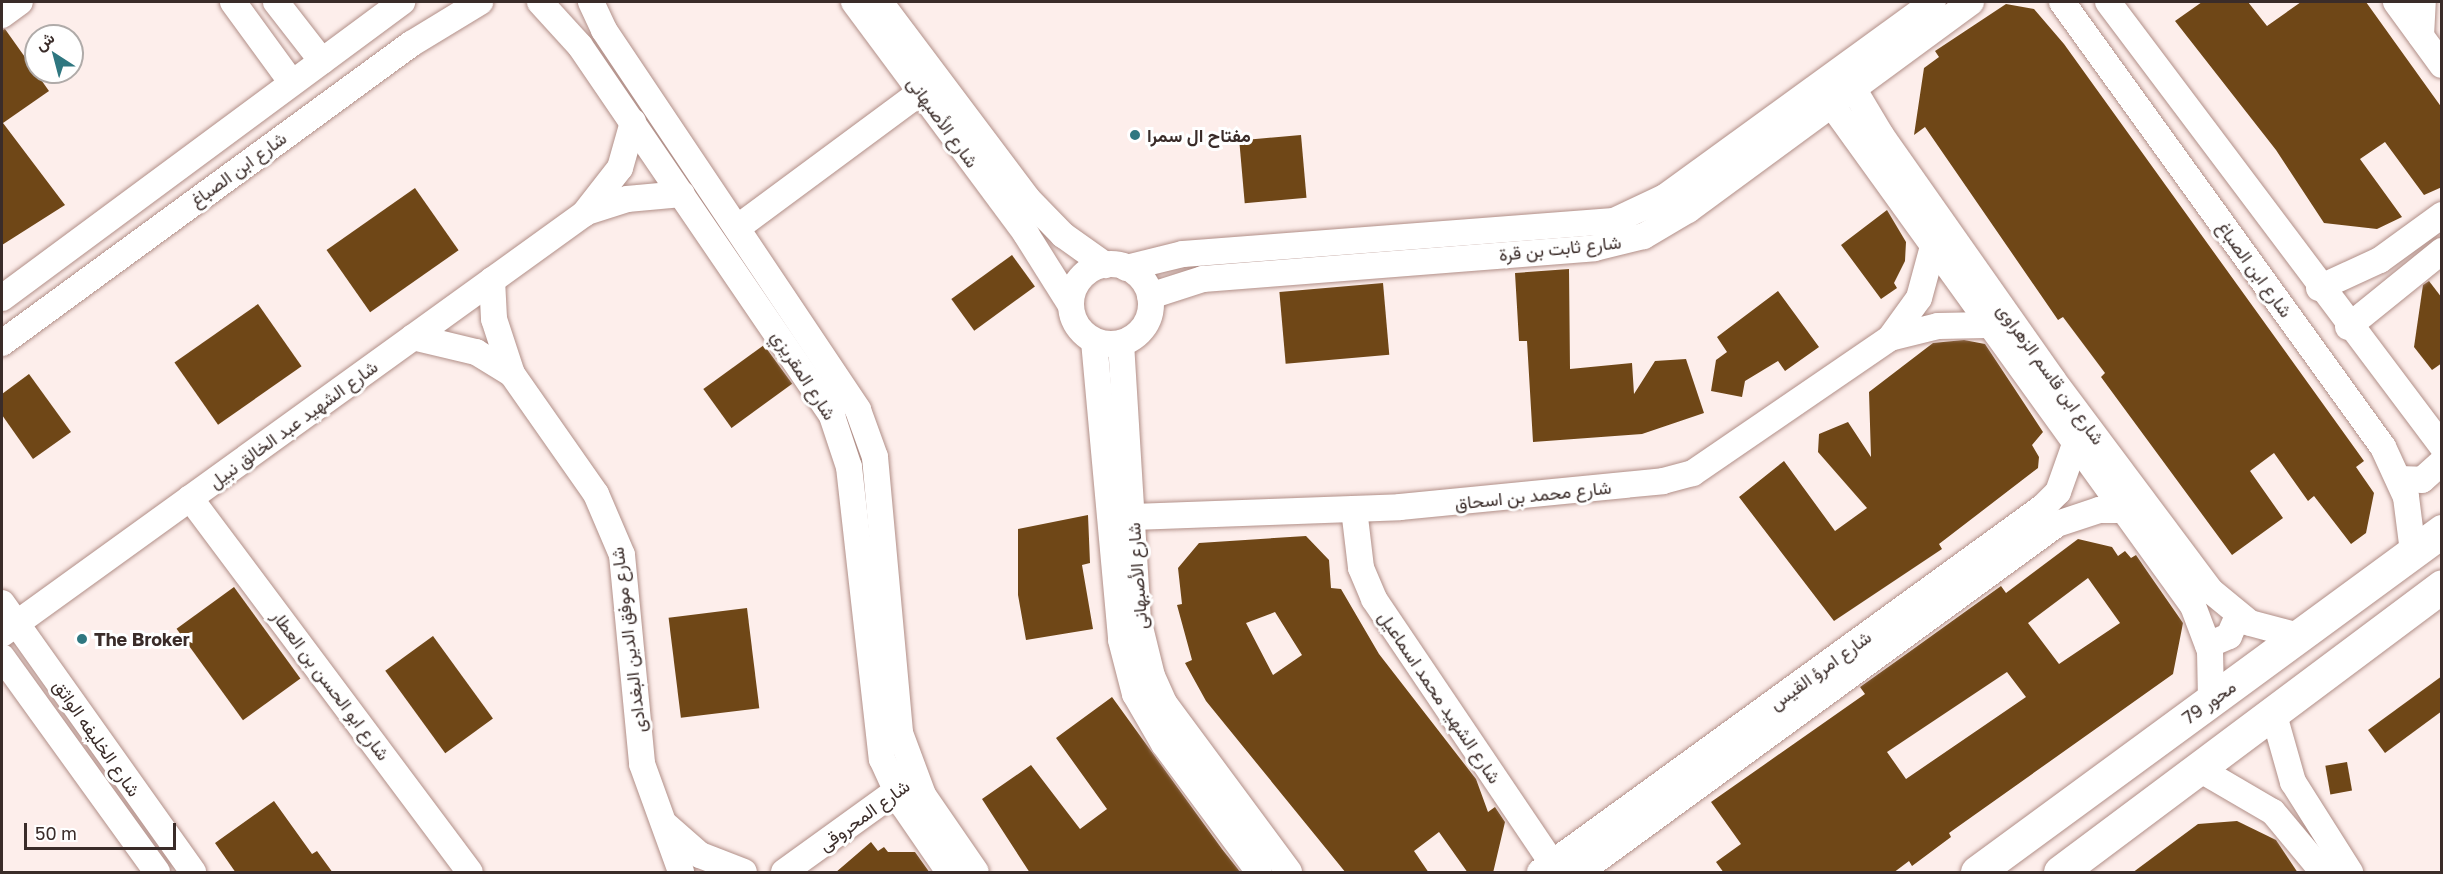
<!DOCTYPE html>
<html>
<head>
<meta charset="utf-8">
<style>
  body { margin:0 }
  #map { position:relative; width:2443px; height:874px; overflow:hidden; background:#fdeeeb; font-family:"Golos Text",Vazirmatn,sans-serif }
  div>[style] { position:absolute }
  .building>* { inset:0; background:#6f4717; transform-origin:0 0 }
  .roads { filter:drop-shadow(0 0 2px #b18f88) drop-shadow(0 0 2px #b18f88) }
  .minor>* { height:26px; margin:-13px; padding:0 13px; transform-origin:13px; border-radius:13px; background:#fff }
  .minor>.ring { margin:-13px; padding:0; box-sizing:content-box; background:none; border:26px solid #fff; border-radius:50% }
  .major>* { height:33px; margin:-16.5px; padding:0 16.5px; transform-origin:16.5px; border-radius:16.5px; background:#fff }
  .dots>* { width:16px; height:16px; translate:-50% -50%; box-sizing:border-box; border:3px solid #fff; border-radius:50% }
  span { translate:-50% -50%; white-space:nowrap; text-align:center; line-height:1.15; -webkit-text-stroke:6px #fff; paint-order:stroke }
  .street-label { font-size:18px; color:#3a2c29 }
  .poi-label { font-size:18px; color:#3a2c29; font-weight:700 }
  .left { translate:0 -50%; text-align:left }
  .frame { position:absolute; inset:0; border:3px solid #3a2c29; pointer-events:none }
  .north { position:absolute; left:24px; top:24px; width:60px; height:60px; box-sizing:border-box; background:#fff; border:2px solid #b0aba9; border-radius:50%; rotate:324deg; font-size:16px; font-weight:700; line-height:24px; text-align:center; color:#3a2c29 }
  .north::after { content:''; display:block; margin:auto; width:21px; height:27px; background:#2f7780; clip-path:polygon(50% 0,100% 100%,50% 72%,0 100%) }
  .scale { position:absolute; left:24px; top:823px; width:152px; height:27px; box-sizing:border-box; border:3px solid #3a2c29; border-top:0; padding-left:8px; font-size:18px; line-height:21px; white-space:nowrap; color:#3a2c29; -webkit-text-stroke:4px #fff; paint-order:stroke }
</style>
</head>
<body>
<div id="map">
  <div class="building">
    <div style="clip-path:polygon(2202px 2px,2248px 2px,2267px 26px,2301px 2px,2366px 2px,2442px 108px,2442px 187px,2424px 195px,2385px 142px,2360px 159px,2402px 217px,2377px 229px,2324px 223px,2276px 150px,2175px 21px)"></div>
    <div style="clip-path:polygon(2006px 4px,2034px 9px,2064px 44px,2364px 461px,2356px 467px,2374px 493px,2366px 533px,2351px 544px,2314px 496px,2308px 501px,2274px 453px,2250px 471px,2283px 518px,2232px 555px,2101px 377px,2105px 373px,2063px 317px,2058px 320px,1925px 127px,1914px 135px,1924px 68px,1939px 57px,1935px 51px)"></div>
    <div style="clip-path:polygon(5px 29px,49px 91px,3px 123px,65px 205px,2px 245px,2px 30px)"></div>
    <div style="left:1301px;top:135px;width:63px;height:62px;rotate:85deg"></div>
    <div style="left:415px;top:188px;width:76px;height:108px;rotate:55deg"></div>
    <div style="clip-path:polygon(1887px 210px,1906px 242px,1905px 261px,1894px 283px,1897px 288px,1881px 299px,1841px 245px)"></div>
    <div style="left:1012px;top:255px;width:39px;height:75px;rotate:54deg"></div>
    <div style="clip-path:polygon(1569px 269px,1570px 369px,1632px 363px,1634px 394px,1655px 361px,1686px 359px,1704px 413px,1642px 434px,1533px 442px,1527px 341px,1519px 341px,1515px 273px)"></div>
    <div style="clip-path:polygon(2429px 281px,2442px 298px,2442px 363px,2432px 370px,2414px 347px,2423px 285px)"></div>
    <div style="left:1383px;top:283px;width:72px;height:104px;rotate:85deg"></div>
    <div style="clip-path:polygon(1778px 291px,1819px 347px,1785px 371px,1778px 361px,1745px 381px,1742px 397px,1711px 391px,1716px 360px,1727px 352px,1717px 337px)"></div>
    <div style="left:258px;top:304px;width:76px;height:102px;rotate:55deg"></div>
    <div style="clip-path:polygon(1964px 340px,1985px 344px,2043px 432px,2032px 445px,2039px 457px,2038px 468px,1939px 544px,1942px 549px,1834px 621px,1739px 497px,1784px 461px,1835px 531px,1867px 508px,1818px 452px,1819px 434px,1848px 422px,1871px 457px,1869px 392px,1933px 343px)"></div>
    <div style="left:764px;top:345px;width:48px;height:75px;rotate:54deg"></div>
    <div style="clip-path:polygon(29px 374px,71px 432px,33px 459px,2px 415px,2px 394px)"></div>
    <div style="clip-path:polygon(1088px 515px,1090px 563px,1082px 565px,1093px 629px,1026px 640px,1018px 595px,1018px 529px)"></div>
    <div style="clip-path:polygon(evenodd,1306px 536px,1329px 560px,1331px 588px,1341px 589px,1379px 654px,1476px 779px,1488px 812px,1495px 807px,1505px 822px,1493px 873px,1468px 873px,1439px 832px,1414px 851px,1429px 873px,1346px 873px,1206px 701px,1185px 663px,1192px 660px,1177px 605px,1182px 604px,1178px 568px,1199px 543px,1306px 536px,1275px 612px,1302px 655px,1273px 675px,1246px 623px,1275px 612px)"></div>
    <div style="clip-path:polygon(evenodd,2078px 539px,2112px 547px,2118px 556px,2125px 551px,2131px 558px,2136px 555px,2149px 574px,2183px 623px,2173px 674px,1949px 833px,1951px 837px,1912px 866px,1909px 861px,1893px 873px,1724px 873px,1716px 862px,1741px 844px,1711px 802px,1865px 694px,1860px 687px,1898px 660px,2001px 586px,2006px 593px,2078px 539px,2088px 578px,2120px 623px,2059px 664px,2028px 623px,2088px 578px,2078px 539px,2007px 672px,2026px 697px,1906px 779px,1887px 752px,2007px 672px)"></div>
    <div style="left:234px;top:587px;width:113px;height:71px;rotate:54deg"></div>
    <div style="left:747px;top:608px;width:101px;height:79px;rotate:83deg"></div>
    <div style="left:433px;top:636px;width:102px;height:59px;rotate:54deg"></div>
    <div style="clip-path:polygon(2442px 676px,2442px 711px,2385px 753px,2368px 730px)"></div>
    <div style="clip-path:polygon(1112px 697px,1222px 849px,1241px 873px,1030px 873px,982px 799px,1031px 765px,1080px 829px,1107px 809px,1056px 738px)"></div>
    <div style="left:2347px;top:762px;width:29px;height:22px;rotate:80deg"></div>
    <div style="clip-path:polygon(274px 801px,312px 854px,317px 851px,333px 873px,236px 873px,215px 843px)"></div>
    <div style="clip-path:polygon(2237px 821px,2276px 840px,2298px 873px,2132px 873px,2198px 824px)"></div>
    <div style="clip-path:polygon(871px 842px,878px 851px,884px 847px,888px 852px,915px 852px,930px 873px,835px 873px)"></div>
  </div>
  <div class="roads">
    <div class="minor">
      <div style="left:233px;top:2px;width:100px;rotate:53.9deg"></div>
      <div style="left:276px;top:2px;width:75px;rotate:52.1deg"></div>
      <div style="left:540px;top:2px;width:59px;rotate:47.7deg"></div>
      <div style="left:580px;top:46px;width:448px;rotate:55.7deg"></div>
      <div style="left:832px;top:416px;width:54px;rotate:71.6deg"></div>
      <div style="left:849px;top:467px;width:294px;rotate:83.6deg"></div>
      <div style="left:882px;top:759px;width:51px;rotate:65.5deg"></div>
      <div style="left:903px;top:805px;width:81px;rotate:55.5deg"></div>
      <div style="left:591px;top:2px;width:31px;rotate:65deg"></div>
      <div style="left:604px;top:30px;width:457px;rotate:56.2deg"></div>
      <div style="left:858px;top:410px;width:50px;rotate:70.1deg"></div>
      <div style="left:875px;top:457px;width:277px;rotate:84.8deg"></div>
      <div style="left:900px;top:733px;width:66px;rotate:69.6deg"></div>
      <div style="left:923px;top:795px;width:93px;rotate:55.5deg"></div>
      <div style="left:854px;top:2px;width:289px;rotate:53.4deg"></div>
      <div style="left:1026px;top:234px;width:83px;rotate:57.8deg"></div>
      <div style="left:880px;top:2px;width:245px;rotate:53.1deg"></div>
      <div style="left:1027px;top:198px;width:52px;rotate:45.8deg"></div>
      <div style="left:1063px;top:235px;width:52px;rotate:35.5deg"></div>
      <div style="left:2062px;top:2px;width:549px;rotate:54.2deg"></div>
      <div style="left:2383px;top:447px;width:55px;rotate:65.3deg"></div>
      <div style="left:2406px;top:497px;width:55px;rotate:82.7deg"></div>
      <div style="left:2108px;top:2px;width:556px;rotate:53.05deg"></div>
      <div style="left:2396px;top:2px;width:78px;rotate:53.9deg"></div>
      <div style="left:2px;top:15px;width:22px;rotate:-36deg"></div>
      <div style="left:2421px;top:36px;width:34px;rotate:-87deg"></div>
      <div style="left:1844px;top:73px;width:72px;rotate:59.2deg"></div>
      <div style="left:1881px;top:135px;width:299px;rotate:54.9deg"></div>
      <div style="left:2053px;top:380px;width:264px;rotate:53.2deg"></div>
      <div style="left:2211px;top:591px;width:50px;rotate:39.4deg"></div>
      <div style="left:2250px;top:623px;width:51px;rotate:14.9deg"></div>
      <div style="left:1821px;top:90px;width:636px;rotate:54.21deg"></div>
      <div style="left:2193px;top:606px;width:48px;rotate:69.3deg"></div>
      <div style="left:2210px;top:651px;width:49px;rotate:88.8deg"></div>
      <div style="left:587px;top:212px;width:42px;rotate:-18deg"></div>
      <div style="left:627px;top:199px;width:55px;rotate:-5.2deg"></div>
      <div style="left:737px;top:228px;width:229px;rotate:-36.5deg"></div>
      <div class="ring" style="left:1071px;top:264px;width:54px;height:54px"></div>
      <div style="left:1126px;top:268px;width:59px;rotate:-13.8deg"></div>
      <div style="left:1183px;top:254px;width:432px;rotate:-4.4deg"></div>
      <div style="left:1614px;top:221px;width:56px;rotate:-25.2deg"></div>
      <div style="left:1665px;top:197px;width:331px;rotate:-36deg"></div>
      <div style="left:492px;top:280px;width:39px;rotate:87deg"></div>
      <div style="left:494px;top:319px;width:58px;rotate:71.9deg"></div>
      <div style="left:512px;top:374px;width:146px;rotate:55deg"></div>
      <div style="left:596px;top:494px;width:66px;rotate:66.9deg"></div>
      <div style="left:622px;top:555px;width:210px;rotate:84.5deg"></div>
      <div style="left:642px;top:764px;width:115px;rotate:70.1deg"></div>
      <div style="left:2319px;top:288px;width:67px;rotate:-24.7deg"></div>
      <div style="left:2380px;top:260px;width:77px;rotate:-36deg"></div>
      <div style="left:1150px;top:296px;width:56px;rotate:-17.8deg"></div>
      <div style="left:1203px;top:279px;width:393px;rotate:-4.5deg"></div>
      <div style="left:1595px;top:248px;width:50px;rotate:-13.8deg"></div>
      <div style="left:1644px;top:236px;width:51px;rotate:-30.6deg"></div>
      <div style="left:1688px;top:210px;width:351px;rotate:-36.3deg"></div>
      <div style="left:2px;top:298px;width:498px;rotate:-36.5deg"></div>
      <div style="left:2348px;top:327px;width:121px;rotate:-39deg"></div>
      <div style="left:413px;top:337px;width:65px;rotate:13.4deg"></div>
      <div style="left:476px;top:352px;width:42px;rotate:31.4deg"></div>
      <div style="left:1890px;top:338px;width:49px;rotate:-14deg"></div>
      <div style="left:1938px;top:326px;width:49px;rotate:-1.2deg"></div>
      <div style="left:1094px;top:341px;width:300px;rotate:84.8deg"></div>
      <div style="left:1121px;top:640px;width:56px;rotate:75.5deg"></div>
      <div style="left:1135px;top:694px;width:58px;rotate:59.9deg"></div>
      <div style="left:1164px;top:744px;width:159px;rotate:53.4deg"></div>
      <div style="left:2px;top:343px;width:507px;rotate:-36.17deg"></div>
      <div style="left:411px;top:44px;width:81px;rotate:-31.3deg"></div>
      <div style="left:1121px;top:343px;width:277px;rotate:86.5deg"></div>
      <div style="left:1138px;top:619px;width:59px;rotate:76.2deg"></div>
      <div style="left:1152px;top:676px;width:30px;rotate:66deg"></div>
      <div style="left:1164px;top:703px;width:210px;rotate:53.5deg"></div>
      <div style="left:2399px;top:479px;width:23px;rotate:2deg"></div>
      <div style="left:2422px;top:480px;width:27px;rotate:-42deg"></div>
      <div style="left:190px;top:498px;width:467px;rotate:53.2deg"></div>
      <div style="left:1354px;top:509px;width:59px;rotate:83.2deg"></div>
      <div style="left:1361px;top:568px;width:34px;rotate:67deg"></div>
      <div style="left:1374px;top:599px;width:329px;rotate:56deg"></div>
      <div style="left:1133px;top:517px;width:267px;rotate:-2.1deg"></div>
      <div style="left:1400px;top:507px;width:264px;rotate:-5.6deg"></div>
      <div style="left:1663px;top:481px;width:31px;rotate:-15deg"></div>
      <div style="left:1693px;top:473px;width:239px;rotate:-34.4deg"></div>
      <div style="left:1890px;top:338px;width:49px;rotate:-54.1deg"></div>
      <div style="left:1919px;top:298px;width:50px;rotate:-74.8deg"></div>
      <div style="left:2px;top:603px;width:330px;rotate:54.6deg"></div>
      <div style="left:2px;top:634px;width:718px;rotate:-35.82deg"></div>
      <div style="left:584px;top:214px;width:58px;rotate:-52deg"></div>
      <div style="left:620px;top:168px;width:48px;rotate:-74.2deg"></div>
      <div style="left:2208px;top:645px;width:23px;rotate:-23deg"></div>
      <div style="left:2229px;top:636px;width:22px;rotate:-66deg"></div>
      <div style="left:2px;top:657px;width:265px;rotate:54.2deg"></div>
      <div style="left:2274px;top:715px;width:70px;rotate:74.2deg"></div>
      <div style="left:2293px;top:782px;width:107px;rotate:57.7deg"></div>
      <div style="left:2201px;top:770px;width:83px;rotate:30.3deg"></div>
      <div style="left:2273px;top:812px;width:78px;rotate:50.2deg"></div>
      <div style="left:667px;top:826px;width:44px;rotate:41.3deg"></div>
      <div style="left:700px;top:855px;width:47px;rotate:21.1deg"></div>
      <div style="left:784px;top:872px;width:155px;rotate:-35.8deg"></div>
      <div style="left:1540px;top:872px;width:621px;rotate:-35.97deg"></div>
      <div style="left:2043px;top:507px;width:21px;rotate:-45deg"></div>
      <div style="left:2058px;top:492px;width:48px;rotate:-70.4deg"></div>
      <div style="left:1580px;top:872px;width:590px;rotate:-36.11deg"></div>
      <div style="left:2057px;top:524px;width:44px;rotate:-18.4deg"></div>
      <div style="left:2099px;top:510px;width:21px"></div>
    </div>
    <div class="major">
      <div style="left:1977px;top:872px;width:577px;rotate:-36.25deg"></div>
      <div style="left:2060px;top:872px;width:477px;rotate:-36.8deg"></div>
    </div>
  </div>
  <div class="dots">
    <div style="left:1135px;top:135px;background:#2f7780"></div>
    <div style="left:82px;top:639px;background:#2f7780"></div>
  </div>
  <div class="street-label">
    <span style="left:943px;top:122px;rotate:54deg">شارع الأصبهانى</span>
    <span style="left:238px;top:169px;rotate:-36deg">شارع ابن الصباغ</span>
    <span style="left:1560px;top:248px;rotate:-6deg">شارع ثابت بن قرة</span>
    <span style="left:2255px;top:269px;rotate:54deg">شارع ابن الصباغ</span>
    <span style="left:2051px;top:374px;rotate:54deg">شارع ابن قاسم الزهراوى</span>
    <span style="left:804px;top:375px;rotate:57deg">شارع المقريزي</span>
    <span style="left:293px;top:424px;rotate:-36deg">شارع الشهيد عبد الخالق نبيل</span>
    <span style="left:1533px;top:495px;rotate:-6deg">شارع محمد بن اسحاق</span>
    <span style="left:1137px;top:576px;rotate:-94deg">شارع الأصبهانى</span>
    <span style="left:628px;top:640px;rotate:-97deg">شارع موفق الدين البغدادى</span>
    <span style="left:1820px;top:670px;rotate:-36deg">شارع امرؤ القيس</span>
    <span style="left:331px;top:685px;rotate:53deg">شارع ابو الحسن بن العطار</span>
    <span style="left:1440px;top:697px;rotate:56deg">شارع الشهيد محمد اسماعيل</span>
    <span style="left:2209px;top:702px;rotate:-36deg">محور 79</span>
    <span style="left:97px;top:738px;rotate:55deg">شارع الخليفه الواثق</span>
    <span style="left:864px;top:815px;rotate:-36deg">شارع المحروقى</span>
  </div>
  <div class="poi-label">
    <span class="left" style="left:1147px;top:135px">مفتاح ال سمرا</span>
    <span class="left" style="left:94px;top:639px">The Broker</span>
  </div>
  <div class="frame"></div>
  <div class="north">ش</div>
  <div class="scale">50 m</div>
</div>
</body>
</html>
